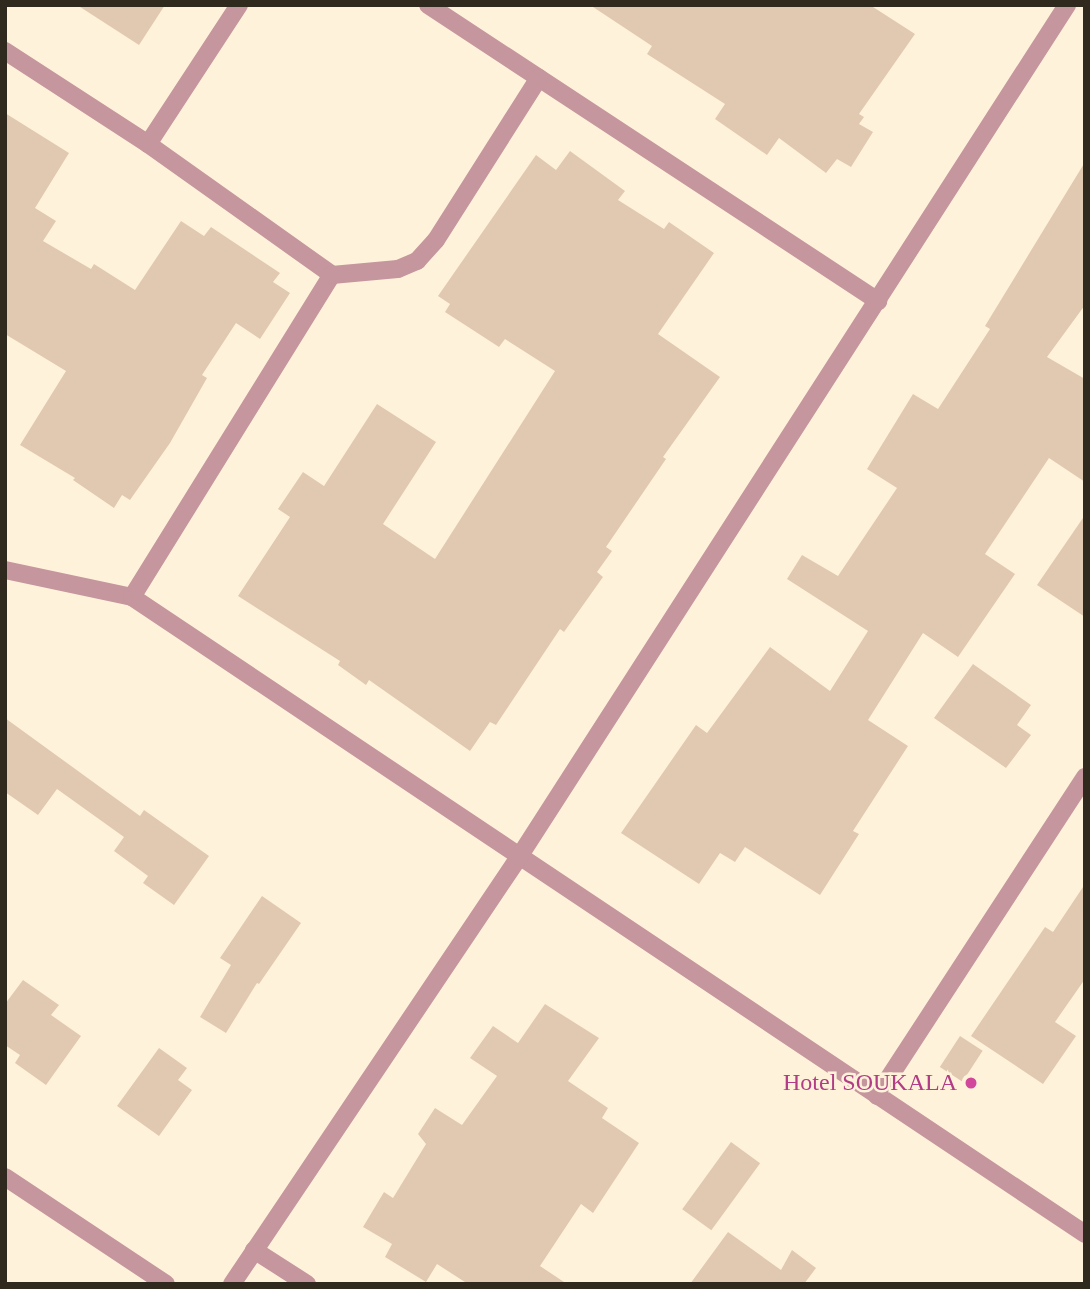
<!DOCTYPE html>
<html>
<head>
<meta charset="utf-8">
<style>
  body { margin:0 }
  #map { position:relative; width:1090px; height:1289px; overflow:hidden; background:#fff2db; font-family:Georgia,serif }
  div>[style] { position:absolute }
  .building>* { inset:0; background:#e1c9b1; transform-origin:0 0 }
  .minor>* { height:18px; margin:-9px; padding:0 9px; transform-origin:9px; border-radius:9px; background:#c5969d }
  .dots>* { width:19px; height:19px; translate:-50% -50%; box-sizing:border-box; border:4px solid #fff2db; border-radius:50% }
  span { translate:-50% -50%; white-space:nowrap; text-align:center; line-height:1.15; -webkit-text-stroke:5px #fff2db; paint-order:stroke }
  .hotel-label { font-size:24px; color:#b23c85 }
  .right { translate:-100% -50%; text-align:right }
  .frame { position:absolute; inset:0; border:7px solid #2f291e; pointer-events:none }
</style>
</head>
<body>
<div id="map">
  <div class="building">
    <div style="clip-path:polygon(77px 5px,165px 5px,139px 45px)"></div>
    <div style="clip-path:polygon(590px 5px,870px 5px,915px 34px,859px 114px,864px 117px,859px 124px,873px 132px,851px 167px,837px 159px,826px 173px,779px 138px,767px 155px,715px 119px,725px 104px,647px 54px,652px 46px)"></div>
    <div style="clip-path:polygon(5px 113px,69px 153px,35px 208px,56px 221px,43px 241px,91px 269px,94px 264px,135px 290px,181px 221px,204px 236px,211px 227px,280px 273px,273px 282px,290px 293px,260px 339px,236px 323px,202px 375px,207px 378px,170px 443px,130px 500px,122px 495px,114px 508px,73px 480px,75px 478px,20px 445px,66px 371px,5px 334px)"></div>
    <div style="clip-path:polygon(570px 151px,625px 191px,618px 200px,664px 229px,669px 222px,714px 253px,658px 334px,720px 377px,663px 457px,666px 459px,606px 547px,612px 551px,597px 572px,603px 577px,564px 632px,560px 629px,496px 725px,490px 722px,470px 751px,369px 680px,366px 685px,338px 665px,340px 661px,238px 596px,290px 517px,278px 509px,303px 472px,324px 486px,377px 404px,436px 442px,383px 524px,435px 559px,555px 371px,505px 339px,499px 347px,445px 312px,450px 304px,438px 296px,536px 155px,556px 170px)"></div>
    <div style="clip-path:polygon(1085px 162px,1085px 305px,1047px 357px,1085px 379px,1085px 482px,1049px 458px,985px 554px,1015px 574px,958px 657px,923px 633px,868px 720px,908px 746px,853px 831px,859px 834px,820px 895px,745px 847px,735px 862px,720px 853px,699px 884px,621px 833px,696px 725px,707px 733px,770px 647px,830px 691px,868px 631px,787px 579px,802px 555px,838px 576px,897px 488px,867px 469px,913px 394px,938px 409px,990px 329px,985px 326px)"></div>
    <div style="clip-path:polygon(1085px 515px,1085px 617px,1037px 585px)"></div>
    <div style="clip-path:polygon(973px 664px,1031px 705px,1017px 725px,1031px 735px,1006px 768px,934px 718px)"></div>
    <div style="clip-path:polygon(5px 718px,140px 816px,144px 810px,209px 856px,174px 905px,143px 883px,148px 876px,114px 851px,124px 837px,57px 789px,38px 815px,5px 792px)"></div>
    <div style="clip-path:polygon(1085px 884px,1085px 979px,1055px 1022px,1076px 1036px,1043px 1084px,971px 1036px,1045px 927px,1053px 932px)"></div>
    <div style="clip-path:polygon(262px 896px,301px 923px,259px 984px,257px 983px,226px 1033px,200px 1017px,231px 965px,220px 958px)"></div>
    <div style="clip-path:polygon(23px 980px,59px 1005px,51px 1015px,81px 1036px,46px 1085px,15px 1063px,20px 1055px,5px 1045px,5px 1004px)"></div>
    <div style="clip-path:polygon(545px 1004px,599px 1038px,568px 1081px,608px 1108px,602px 1118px,639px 1143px,593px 1213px,581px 1204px,540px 1266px,567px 1284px,468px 1284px,437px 1264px,426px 1282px,385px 1257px,392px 1244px,363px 1227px,384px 1192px,393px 1198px,426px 1144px,418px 1134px,435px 1108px,462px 1125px,497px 1076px,470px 1058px,493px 1026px,518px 1043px)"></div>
    <div style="left:960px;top:1036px;width:27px;height:37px;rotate:33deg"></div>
    <div style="clip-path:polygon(159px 1048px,187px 1068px,178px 1080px,192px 1090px,159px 1136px,117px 1106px)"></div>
    <div style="left:731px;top:1142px;width:36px;height:83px;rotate:36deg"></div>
    <div style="clip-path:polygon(728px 1232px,781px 1270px,792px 1250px,816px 1268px,804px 1284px,690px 1284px)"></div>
  </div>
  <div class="minor">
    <div style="left:428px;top:5px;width:539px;rotate:33.34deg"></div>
    <div style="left:5px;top:51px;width:171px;rotate:33deg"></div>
    <div style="left:148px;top:144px;width:226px;rotate:35.4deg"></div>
    <div style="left:148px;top:144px;width:166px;rotate:-56.8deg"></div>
    <div style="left:5px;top:570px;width:130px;rotate:12deg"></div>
    <div style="left:132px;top:597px;width:1146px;rotate:33.76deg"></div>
    <div style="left:132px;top:597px;width:379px;rotate:-58.2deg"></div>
    <div style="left:332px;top:275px;width:66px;rotate:-5.2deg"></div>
    <div style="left:398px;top:269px;width:21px;rotate:-23deg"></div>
    <div style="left:417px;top:261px;width:28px;rotate:-48deg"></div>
    <div style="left:436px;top:240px;width:192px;rotate:-57.6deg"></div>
    <div style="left:877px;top:1096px;width:381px;rotate:-56.9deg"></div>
    <div style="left:5px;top:1177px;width:193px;rotate:33.6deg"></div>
    <div style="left:254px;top:1250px;width:63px;rotate:32.7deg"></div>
    <div style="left:232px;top:1284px;width:514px;rotate:-56.09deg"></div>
    <div style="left:519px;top:857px;width:1013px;rotate:-57.25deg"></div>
  </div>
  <div class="dots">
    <div style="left:971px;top:1083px;background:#d1479c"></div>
  </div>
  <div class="hotel-label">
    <span class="right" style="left:957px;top:1083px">Hotel SOUKALA</span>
  </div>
  <div class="frame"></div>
</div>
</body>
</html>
